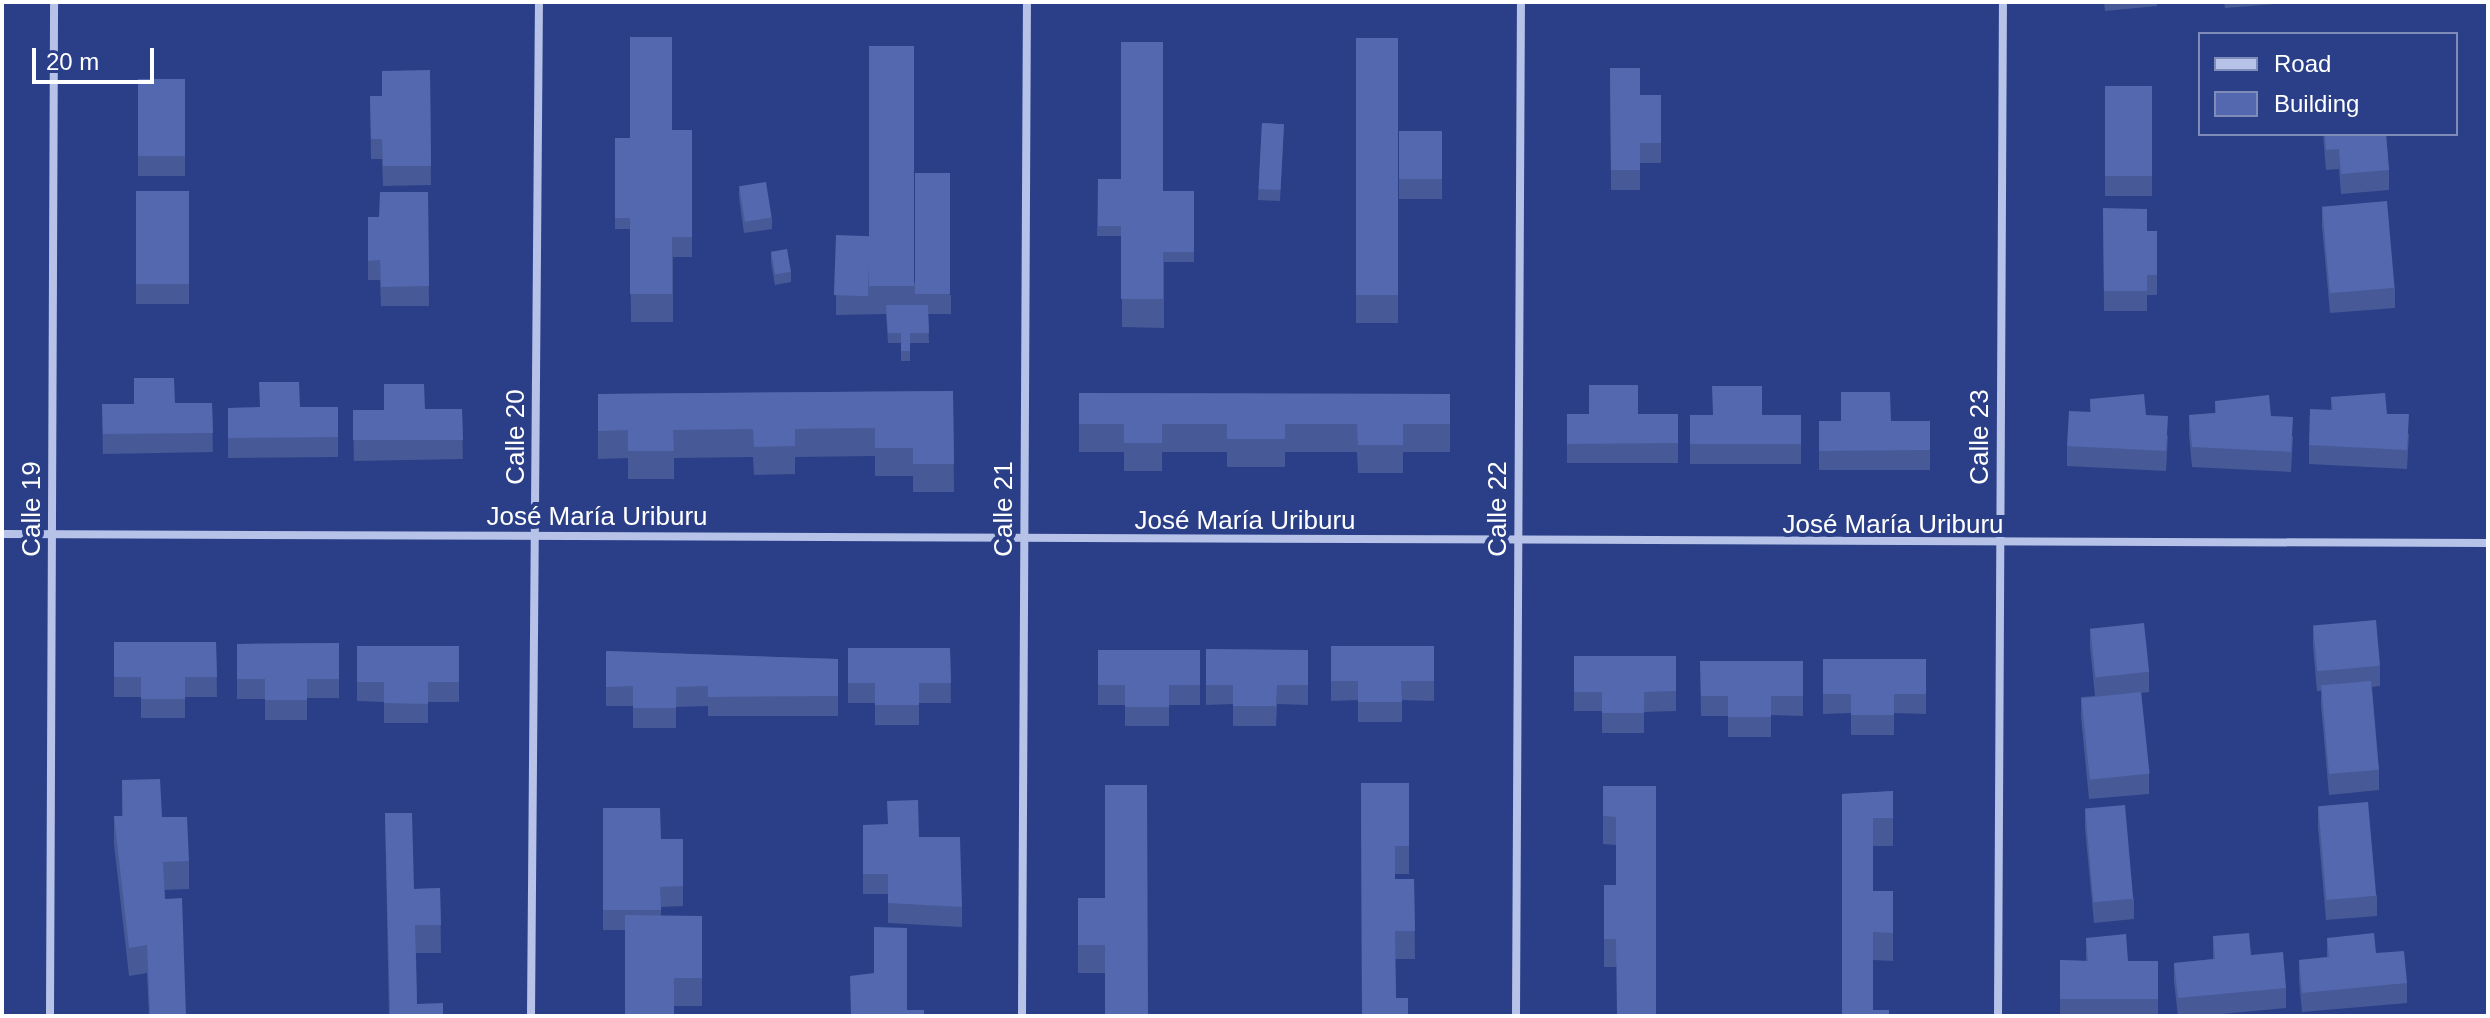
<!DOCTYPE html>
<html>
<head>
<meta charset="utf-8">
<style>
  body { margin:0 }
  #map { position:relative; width:2490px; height:1018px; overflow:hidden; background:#2a3f87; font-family:Arial,sans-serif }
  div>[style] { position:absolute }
  .street>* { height:8px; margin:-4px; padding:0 4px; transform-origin:4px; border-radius:4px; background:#b7c2e8 }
  .wall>* { inset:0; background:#475996; transform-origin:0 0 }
  .building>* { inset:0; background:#5368ae; transform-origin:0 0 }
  span { translate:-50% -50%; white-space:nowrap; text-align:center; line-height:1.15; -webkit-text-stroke:8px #2a3f87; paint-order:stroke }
  .street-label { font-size:26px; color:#fff }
  .frame { position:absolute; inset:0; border:4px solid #fff; pointer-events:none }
  .legend { position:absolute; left:2198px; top:32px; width:260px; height:104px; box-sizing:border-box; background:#2a3f87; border:2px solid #7f8cb7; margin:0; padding:10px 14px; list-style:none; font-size:24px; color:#fff }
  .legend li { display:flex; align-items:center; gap:16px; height:40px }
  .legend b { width:40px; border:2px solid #7f8cb7 }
  .scale { position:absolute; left:32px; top:48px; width:122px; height:36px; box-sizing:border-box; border:4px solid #fff; border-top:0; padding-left:10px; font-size:24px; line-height:28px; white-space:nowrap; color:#fff; -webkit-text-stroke:6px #2a3f87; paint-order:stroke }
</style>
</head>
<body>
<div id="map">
  <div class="street">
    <div style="left:2px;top:534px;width:2486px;rotate:0.21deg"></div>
    <div style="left:50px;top:1016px;width:1014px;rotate:-89.77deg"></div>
    <div style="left:531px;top:1016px;width:1014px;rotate:-89.55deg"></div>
    <div style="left:1022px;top:1016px;width:1014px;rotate:-89.72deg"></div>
    <div style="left:1516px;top:1016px;width:1014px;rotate:-89.72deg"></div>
    <div style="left:1998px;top:1016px;width:1014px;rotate:-89.72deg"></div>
  </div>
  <div class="wall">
    <div style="clip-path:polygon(2104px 2px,2157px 2px,2157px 6px,2105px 11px)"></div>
    <div style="clip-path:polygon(2224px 2px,2276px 2px,2276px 4px,2225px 8px)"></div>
    <div style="left:1356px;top:38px;width:42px;height:285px"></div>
    <div style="clip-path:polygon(1610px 68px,1640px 95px,1661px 95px,1661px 163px,1640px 163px,1640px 190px,1611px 190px)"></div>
    <div style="clip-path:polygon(430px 70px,431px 185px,383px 186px,382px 159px,371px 159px,370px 96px,382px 96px)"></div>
    <div style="left:138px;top:79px;width:47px;height:97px"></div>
    <div style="left:2105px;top:86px;width:47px;height:110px"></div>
    <div style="left:1262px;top:123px;width:22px;height:77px;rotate:3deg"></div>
    <div style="clip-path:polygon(692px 130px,692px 257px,673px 257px,673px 322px,631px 322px,630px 229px,615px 229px,615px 138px,672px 138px)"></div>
    <div style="left:1399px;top:131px;width:43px;height:68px"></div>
    <div style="clip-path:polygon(2323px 134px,2386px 134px,2389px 170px,2389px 190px,2341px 194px,2339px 169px,2326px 170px)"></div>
    <div style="clip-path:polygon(1098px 179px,1163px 191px,1194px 252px,1194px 262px,1164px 262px,1164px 258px,1164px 328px,1122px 327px,1122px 236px,1097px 236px)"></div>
    <div style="clip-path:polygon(739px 186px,772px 218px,772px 229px,744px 233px,739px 197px)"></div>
    <div style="left:136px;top:191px;width:53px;height:113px"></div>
    <div style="clip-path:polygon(428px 192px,429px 306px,381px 306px,380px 280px,368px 280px,368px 217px,379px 217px)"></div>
    <div style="clip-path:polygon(2322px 206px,2395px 288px,2395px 308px,2330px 313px,2322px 226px)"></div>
    <div style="clip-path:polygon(2103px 208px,2147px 231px,2157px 231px,2157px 295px,2147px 295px,2147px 311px,2104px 311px)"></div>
    <div style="clip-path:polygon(836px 235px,913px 282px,951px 295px,951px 314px,928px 314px,929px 343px,910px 343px,910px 361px,901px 361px,901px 343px,888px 343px,886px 314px,836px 315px)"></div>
    <div style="clip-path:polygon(771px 251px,791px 272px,791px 282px,775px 285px,771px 262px)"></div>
    <div style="clip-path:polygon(953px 391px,954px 492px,913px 492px,913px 476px,875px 476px,875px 456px,795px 457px,795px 474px,754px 475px,753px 457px,674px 458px,674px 479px,628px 479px,628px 458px,598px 459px,598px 394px)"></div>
    <div style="clip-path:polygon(1079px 393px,1450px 394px,1450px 452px,1403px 452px,1403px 473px,1358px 473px,1357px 452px,1285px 452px,1285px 467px,1227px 467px,1227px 452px,1162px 452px,1162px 471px,1124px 471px,1124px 452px,1079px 452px)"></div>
    <div style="clip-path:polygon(2331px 397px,2409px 434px,2407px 469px,2309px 464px,2309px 445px,2331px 410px)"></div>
    <div style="clip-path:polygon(2090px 399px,2146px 415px,2168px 436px,2166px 471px,2067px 466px,2067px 446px,2090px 412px)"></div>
    <div style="clip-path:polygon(2215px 401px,2271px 416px,2293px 437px,2291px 472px,2192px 467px,2189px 435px,2189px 415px,2215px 413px)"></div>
    <div style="left:212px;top:403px;width:49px;height:110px;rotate:89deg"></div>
    <div style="clip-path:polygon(300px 407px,338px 407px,338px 457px,228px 458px,228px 408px)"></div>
    <div style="left:462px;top:409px;width:50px;height:109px;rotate:89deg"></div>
    <div style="left:1567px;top:414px;width:111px;height:49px"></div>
    <div style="left:1690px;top:415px;width:111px;height:49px"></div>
    <div style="left:1819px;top:421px;width:111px;height:49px"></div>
    <div style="clip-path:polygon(2313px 626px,2380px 666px,2380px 686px,2372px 687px,2379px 770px,2379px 790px,2329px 795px,2321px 705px,2321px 691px,2317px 691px,2313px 646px)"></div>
    <div style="clip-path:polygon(2090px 628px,2149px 672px,2149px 692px,2141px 693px,2149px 774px,2149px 794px,2089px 799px,2081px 717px,2081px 697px,2095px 696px,2090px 647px)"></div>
    <div style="clip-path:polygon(114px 642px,216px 642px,217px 697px,185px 697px,185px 718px,141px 718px,141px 697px,114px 697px)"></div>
    <div style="clip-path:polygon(339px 643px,339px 698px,307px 698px,307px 720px,265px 720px,265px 699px,237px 699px,237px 644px)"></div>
    <div style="clip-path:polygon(357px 646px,459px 646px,459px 702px,428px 702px,428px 723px,384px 723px,384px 702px,357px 701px)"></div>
    <div style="clip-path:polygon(1331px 646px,1434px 646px,1434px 701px,1402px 700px,1402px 722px,1358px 722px,1358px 700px,1331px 701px)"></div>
    <div style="clip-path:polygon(848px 648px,950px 648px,951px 703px,919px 703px,919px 725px,875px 725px,875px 703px,848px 703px)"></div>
    <div style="clip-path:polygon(1206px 649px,1308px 650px,1308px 705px,1277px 704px,1276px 726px,1233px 726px,1233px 704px,1206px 705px)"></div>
    <div style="clip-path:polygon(1098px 650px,1200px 650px,1200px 705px,1169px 705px,1169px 726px,1125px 726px,1125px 705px,1098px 705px)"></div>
    <div style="clip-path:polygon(606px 651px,838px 659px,838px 716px,708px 716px,708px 706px,676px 707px,676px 728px,633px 728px,633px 706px,606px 706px)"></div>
    <div style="clip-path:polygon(1574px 656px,1676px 656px,1676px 711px,1644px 712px,1644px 733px,1602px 733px,1602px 711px,1574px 711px)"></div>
    <div style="clip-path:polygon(1823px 659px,1926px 659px,1926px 714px,1894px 713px,1894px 735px,1851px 735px,1851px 713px,1823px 714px)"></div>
    <div style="clip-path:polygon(1700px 661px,1803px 661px,1803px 716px,1771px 715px,1771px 737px,1728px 737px,1728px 716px,1701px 716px)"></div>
    <div style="clip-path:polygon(122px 780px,162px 817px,189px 861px,189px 889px,164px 890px,165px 899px,186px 1016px,149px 1016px,147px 973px,129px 976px,114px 844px,114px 816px,122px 816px)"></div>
    <div style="clip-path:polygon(1361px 783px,1409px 783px,1409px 874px,1395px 874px,1395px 879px,1414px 879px,1415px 959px,1395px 959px,1396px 998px,1362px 1016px)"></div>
    <div style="clip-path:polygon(1603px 786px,1656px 786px,1616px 967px,1604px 967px,1604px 885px,1616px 885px,1616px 845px,1603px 844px)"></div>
    <div style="clip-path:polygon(1893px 791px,1893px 846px,1873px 846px,1873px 891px,1893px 933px,1893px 961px,1873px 960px,1873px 1010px,1842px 1016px,1842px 794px)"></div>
    <div style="clip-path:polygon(2318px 807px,2377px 896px,2377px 916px,2326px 920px,2318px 827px)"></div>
    <div style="clip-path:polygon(603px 808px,661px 839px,683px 886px,683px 906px,661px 907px,661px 916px,702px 916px,702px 1006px,674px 1006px,625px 930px,603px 930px)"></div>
    <div style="clip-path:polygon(2085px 809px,2134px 899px,2134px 919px,2094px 923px,2085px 828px)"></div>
    <div style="clip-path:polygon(385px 813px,414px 889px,440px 888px,441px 953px,416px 953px,417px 1004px,443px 1016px,389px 1016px)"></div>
    <div style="clip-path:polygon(863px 825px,919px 837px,962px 907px,962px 927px,888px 923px,888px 894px,863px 894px)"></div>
    <div style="left:1078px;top:898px;width:27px;height:75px"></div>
    <div style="clip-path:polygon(2213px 936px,2251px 955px,2286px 988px,2286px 1008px,2200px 1016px,2178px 1016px,2174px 982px,2174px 963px,2213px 959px)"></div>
    <div style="clip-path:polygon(2086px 938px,2128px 961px,2158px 961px,2158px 1016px,2060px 1016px,2060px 960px,2086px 961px)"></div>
    <div style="clip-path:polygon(2327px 938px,2376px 953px,2407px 983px,2407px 1003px,2302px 1012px,2299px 980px,2299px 960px,2327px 957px)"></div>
  </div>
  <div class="building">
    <div style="left:630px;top:37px;width:42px;height:257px"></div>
    <div style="left:1356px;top:38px;width:42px;height:257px"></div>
    <div style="left:1121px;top:42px;width:42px;height:257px"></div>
    <div style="left:869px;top:46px;width:45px;height:240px"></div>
    <div style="clip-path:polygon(1610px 68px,1640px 68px,1640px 95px,1661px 95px,1661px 143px,1640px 143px,1640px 170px,1611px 170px)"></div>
    <div style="clip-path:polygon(430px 70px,431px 166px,383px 166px,382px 139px,371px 139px,370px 96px,382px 96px,382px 71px)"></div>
    <div style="left:138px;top:79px;width:47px;height:77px"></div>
    <div style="left:2105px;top:86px;width:47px;height:90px"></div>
    <div style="left:1262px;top:123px;width:22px;height:66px;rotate:3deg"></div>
    <div style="left:672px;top:130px;width:20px;height:107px"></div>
    <div style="left:1399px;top:131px;width:43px;height:48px"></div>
    <div style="clip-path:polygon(2325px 134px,2386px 134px,2389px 170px,2341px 174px,2339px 149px,2326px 150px)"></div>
    <div style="left:615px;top:138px;width:15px;height:80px"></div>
    <div style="left:915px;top:173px;width:35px;height:121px"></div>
    <div style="left:1098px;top:179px;width:24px;height:47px"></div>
    <div style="left:766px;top:182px;width:36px;height:27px;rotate:81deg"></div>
    <div style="left:136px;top:191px;width:53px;height:93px"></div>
    <div style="left:1163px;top:191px;width:31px;height:61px"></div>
    <div style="clip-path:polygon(380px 192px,428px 192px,429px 286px,381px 287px,380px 260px,368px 261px,368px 217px,379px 217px)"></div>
    <div style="left:2387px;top:201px;width:87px;height:65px;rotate:85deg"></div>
    <div style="clip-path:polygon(2103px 208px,2147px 209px,2147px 231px,2157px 231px,2157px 275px,2147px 275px,2147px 291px,2104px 291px)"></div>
    <div style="left:836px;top:235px;width:34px;height:60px;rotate:2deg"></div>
    <div style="left:787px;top:249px;width:23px;height:16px;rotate:80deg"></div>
    <div style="clip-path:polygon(886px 305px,928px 305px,929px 333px,910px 333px,910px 351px,901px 351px,901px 333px,888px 333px)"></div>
    <div style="clip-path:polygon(134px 378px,174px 378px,175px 403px,212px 403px,213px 433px,103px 434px,102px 404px,134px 404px)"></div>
    <div style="clip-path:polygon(259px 382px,299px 382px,300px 407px,338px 407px,338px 437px,228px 438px,228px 408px,260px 407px)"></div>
    <div style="clip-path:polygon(384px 384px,424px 384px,425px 409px,462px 409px,463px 440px,353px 440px,353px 410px,384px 410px)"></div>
    <div style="clip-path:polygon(1589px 385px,1638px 385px,1638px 414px,1678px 414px,1678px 443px,1567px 444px,1567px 414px,1589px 414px)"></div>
    <div style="clip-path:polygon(1712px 386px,1762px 386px,1762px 415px,1801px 415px,1801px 444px,1690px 444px,1690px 415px,1713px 415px)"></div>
    <div style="clip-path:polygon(953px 391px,954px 464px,913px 464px,913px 448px,875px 448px,875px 428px,795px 429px,795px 446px,754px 447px,753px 429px,673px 430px,674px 451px,628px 451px,628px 430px,598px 431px,598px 394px)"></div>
    <div style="clip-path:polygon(1841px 392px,1890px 392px,1891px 421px,1930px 421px,1930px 450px,1819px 451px,1819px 421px,1841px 421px)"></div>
    <div style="clip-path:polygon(1079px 393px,1450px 394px,1450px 424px,1403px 424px,1403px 445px,1358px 445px,1357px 424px,1285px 424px,1285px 439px,1227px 439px,1227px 424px,1162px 424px,1162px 443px,1124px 443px,1124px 424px,1079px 424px)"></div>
    <div style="clip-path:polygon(2385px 393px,2387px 414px,2409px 414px,2407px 450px,2309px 445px,2310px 409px,2333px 410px,2331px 397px)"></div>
    <div style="clip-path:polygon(2144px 394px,2146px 415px,2168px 416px,2166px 451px,2067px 446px,2069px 411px,2091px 412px,2090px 399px)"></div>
    <div style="clip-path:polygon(2269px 395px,2271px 416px,2293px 417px,2291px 452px,2192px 447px,2189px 415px,2216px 413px,2215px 401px)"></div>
    <div style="left:2376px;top:620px;width:46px;height:63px;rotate:85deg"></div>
    <div style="left:2144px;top:623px;width:49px;height:54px;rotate:84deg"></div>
    <div style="clip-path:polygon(114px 642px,216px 642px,217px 677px,185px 677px,185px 699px,141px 699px,141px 677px,114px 677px)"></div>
    <div style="clip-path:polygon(339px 643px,339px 679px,307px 679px,307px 700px,265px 700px,265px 679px,237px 679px,237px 644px)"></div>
    <div style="clip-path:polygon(357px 646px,459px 646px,459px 682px,428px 682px,428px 704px,384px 703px,384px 682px,357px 682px)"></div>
    <div style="clip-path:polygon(1331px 646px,1434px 646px,1434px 681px,1401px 681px,1402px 702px,1358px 702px,1358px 681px,1331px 681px)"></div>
    <div style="clip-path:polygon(848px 648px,950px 648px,951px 683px,919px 683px,919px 705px,875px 705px,875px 683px,848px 683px)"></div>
    <div style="clip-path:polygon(1206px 649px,1308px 650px,1308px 685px,1277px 685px,1276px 706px,1233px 706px,1233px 685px,1206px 685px)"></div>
    <div style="clip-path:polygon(1098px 650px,1200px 650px,1200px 685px,1169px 685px,1169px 707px,1125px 707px,1125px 685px,1098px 685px)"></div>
    <div style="clip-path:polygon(606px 651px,838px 659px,838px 696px,708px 697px,708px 686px,676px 687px,676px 708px,633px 708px,633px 686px,606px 687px)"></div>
    <div style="clip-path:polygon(1574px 656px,1676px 656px,1676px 691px,1644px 692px,1644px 713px,1602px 713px,1602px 692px,1574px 692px)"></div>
    <div style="clip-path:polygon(1823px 659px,1926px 659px,1926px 694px,1894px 694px,1894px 715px,1851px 715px,1851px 694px,1823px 694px)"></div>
    <div style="clip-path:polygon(1700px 661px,1803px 661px,1803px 696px,1771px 696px,1771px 717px,1728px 717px,1728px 696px,1701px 696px)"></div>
    <div style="left:2371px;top:681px;width:89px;height:50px;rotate:85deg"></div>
    <div style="left:2141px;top:692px;width:82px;height:60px;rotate:84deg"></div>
    <div style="clip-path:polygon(160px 779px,162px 817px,187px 817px,189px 861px,163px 862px,165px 899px,182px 898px,186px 1016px,150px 1016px,147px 945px,129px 948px,114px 816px,123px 816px,122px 780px)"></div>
    <div style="clip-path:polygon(1361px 783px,1409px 783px,1409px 846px,1395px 846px,1395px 879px,1414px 879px,1415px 931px,1395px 931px,1396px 998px,1408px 998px,1408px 1016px,1362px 1016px)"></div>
    <div style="clip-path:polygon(1105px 785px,1147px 785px,1148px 1016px,1105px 1016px,1105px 945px,1078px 945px,1078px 898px,1105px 898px)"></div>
    <div style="clip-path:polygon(1603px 786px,1656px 786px,1656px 1016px,1617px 1016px,1616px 939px,1604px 939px,1604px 885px,1616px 885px,1616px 817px,1603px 816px)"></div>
    <div style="clip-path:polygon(1893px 791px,1893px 818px,1873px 818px,1873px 891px,1893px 891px,1893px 933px,1873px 932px,1873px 1010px,1889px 1010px,1889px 1016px,1842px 1016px,1842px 794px)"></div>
    <div style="clip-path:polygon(918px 800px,919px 837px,960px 837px,962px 907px,888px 903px,888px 874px,863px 874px,863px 825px,888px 824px,887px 801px)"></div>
    <div style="left:2368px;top:802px;width:94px;height:50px;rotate:85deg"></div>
    <div style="left:2125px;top:805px;width:94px;height:40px;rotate:85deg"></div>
    <div style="clip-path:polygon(603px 808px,660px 808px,661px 839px,683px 839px,683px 886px,660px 887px,661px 910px,603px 910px)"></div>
    <div style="clip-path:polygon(385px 813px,412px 813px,414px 889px,440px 888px,441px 925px,415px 925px,417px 1004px,443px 1003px,443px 1016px,390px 1016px)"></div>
    <div style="clip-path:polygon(625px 915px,702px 916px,702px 978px,674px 978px,674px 1016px,625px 1016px)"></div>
    <div style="clip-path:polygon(874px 927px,907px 928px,907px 1010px,924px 1010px,924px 1016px,851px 1016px,850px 976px,874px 973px)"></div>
    <div style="clip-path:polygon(2249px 933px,2251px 955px,2283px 952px,2286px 988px,2178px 998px,2174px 963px,2215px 959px,2213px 936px)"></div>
    <div style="clip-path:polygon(2374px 933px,2376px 953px,2404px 951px,2407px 983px,2302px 993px,2299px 960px,2329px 957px,2327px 938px)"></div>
    <div style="clip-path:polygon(2126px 934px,2128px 961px,2158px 961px,2158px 999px,2060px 999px,2060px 960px,2088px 961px,2086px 938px)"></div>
  </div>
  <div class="street-label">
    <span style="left:516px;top:437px;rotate:-90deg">Calle 20</span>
    <span style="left:1980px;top:437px;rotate:-90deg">Calle 23</span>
    <span style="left:32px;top:509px;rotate:-90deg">Calle 19</span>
    <span style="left:1004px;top:509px;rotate:-90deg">Calle 21</span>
    <span style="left:1498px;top:509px;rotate:-90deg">Calle 22</span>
    <span style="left:597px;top:517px">José María Uriburu</span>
    <span style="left:1245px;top:521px">José María Uriburu</span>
    <span style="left:1893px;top:525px">José María Uriburu</span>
  </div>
  <div class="frame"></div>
  <ul class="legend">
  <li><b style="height:10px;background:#b7c2e8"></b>Road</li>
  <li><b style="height:22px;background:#5368ae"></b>Building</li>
  </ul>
  <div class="scale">20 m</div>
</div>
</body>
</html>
